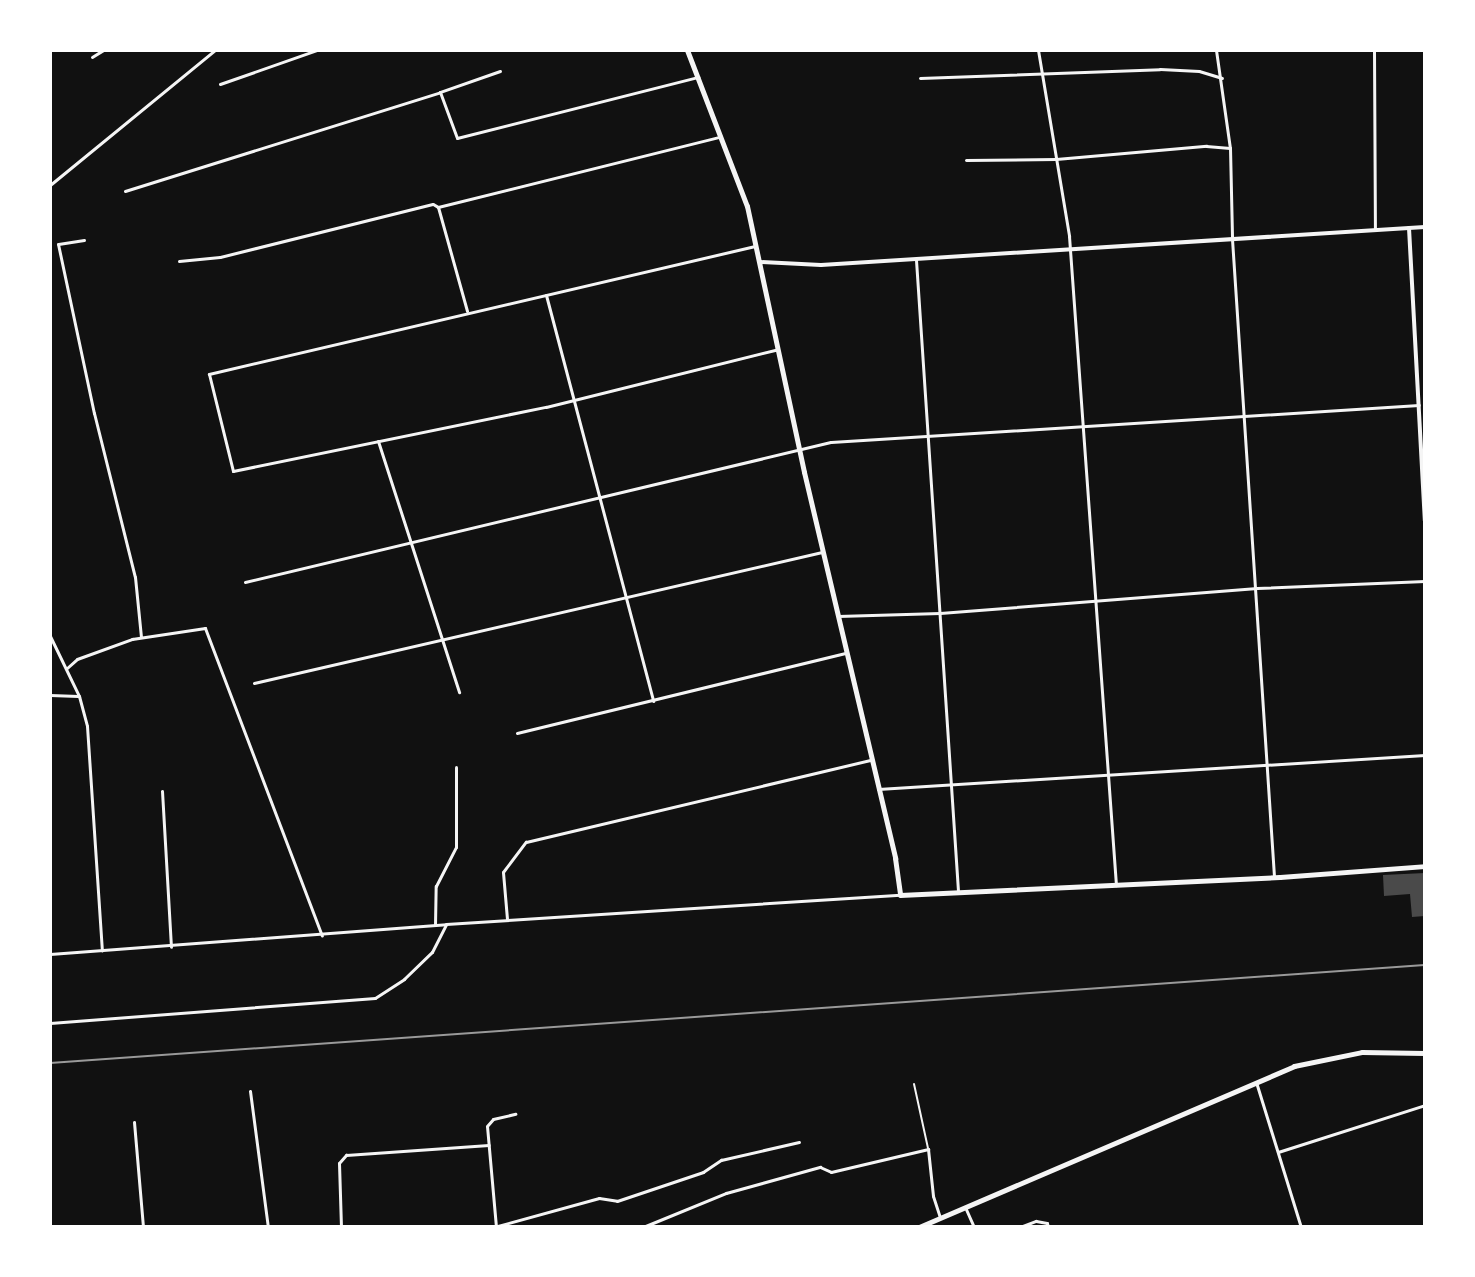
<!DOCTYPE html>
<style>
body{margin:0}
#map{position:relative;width:1475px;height:1277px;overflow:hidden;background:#111;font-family:"Alegreya Sans",sans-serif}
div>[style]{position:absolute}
.building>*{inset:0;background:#4a4a4a}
.service>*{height:2px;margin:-1px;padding:0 1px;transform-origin:1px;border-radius:1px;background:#f5f5f5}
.minor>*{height:3px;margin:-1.5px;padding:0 1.5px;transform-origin:1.5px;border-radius:1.5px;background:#f5f5f5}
.tertiary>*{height:4px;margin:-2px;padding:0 2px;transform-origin:2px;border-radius:2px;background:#f5f5f5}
.secondary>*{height:5px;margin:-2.5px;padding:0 2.5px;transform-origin:2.5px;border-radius:2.5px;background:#f5f5f5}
.primary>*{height:5px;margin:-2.5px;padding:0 2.5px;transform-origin:2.5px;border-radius:2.5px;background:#f5f5f5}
.rail>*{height:2px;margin:-1px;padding:0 1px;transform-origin:1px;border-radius:1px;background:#9a9a9a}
span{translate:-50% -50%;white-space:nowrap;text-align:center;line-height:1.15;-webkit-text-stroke:8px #fff;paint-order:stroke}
.frame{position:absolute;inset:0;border:52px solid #fff;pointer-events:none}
</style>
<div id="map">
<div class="building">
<div style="clip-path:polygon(1425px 873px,1425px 916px,1412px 917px,1410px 894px,1384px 896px,1383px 875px)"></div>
</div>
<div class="service">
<div style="left:914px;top:1084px;width:66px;rotate:77.7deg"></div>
</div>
<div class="minor">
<div style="left:1038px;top:50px;width:189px;rotate:80.5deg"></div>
<div style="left:1069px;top:236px;width:651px;rotate:85.86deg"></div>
<div style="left:1216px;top:50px;width:99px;rotate:81.9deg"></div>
<div style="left:1230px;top:148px;width:91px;rotate:88.7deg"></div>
<div style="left:1232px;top:239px;width:639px;rotate:86.23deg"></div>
<div style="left:1374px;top:50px;width:180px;rotate:89.7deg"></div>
<div style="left:92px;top:57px;width:13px;rotate:-32deg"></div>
<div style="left:500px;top:71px;width:64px;rotate:160.7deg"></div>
<div style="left:440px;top:92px;width:49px;rotate:69.7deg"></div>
<div style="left:457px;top:138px;width:249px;rotate:-14.2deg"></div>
<div style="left:920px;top:78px;width:240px;rotate:-2.1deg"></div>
<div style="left:1160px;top:69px;width:39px;rotate:3deg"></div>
<div style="left:1199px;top:71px;width:24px;rotate:17deg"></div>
<div style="left:220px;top:84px;width:103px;rotate:-19.3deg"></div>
<div style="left:966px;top:160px;width:90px;rotate:-0.6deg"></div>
<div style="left:1056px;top:159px;width:151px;rotate:-5deg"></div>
<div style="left:1206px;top:146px;width:24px;rotate:5deg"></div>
<div style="left:50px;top:185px;width:213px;rotate:-39.3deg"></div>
<div style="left:125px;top:191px;width:330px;rotate:-17.4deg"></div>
<div style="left:438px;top:207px;width:108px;rotate:74.4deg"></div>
<div style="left:84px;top:240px;width:26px;rotate:171deg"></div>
<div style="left:58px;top:244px;width:173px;rotate:78deg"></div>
<div style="left:94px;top:413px;width:169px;rotate:76deg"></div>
<div style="left:135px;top:577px;width:60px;rotate:84.3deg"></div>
<div style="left:755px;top:246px;width:561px;rotate:166.81deg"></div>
<div style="left:209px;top:374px;width:100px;rotate:76.1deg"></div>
<div style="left:233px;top:471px;width:319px;rotate:-11.6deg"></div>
<div style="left:546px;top:407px;width:239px;rotate:-14deg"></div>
<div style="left:916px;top:260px;width:632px;rotate:86.19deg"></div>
<div style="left:179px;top:261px;width:41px;rotate:-5.6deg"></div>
<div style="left:220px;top:257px;width:219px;rotate:-14deg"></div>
<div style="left:433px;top:204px;width:6px;rotate:31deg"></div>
<div style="left:438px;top:207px;width:289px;rotate:-14deg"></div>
<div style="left:546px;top:295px;width:420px;rotate:75.2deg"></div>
<div style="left:378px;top:441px;width:264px;rotate:72.1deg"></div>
<div style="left:245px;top:582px;width:602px;rotate:-13.44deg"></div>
<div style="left:831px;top:442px;width:589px;rotate:-3.6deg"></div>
<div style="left:838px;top:616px;width:102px;rotate:-1.7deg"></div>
<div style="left:940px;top:613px;width:318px;rotate:-4.5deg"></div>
<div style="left:1257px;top:588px;width:168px;rotate:-2.4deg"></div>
<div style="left:50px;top:636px;width:67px;rotate:64.2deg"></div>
<div style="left:79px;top:696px;width:31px;rotate:75deg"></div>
<div style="left:87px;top:726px;width:225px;rotate:86.2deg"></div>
<div style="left:67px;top:668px;width:13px;rotate:-42deg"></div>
<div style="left:77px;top:659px;width:59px;rotate:-20deg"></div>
<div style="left:132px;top:639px;width:74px;rotate:-8.6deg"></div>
<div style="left:205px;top:628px;width:329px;rotate:69.2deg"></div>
<div style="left:254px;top:683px;width:583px;rotate:-12.99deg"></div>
<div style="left:50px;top:695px;width:28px;rotate:2deg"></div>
<div style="left:517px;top:733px;width:339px;rotate:-13.7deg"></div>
<div style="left:878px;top:789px;width:548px;rotate:-3.56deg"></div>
<div style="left:162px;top:791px;width:156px;rotate:86.7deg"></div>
<div style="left:507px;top:919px;width:47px;rotate:-94.9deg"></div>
<div style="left:503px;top:872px;width:38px;rotate:-53deg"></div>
<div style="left:526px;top:842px;width:355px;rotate:-13.4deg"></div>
<div style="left:435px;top:925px;width:39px;rotate:-89deg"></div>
<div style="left:436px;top:886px;width:44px;rotate:-62.9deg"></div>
<div style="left:456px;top:847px;width:80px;rotate:-90deg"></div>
<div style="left:50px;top:954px;width:397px;rotate:-4.3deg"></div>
<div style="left:50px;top:1023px;width:326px;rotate:-4.4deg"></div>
<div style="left:375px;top:998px;width:35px;rotate:-33deg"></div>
<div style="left:404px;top:979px;width:39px;rotate:-44deg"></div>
<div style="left:432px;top:952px;width:31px;rotate:-63deg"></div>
<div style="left:446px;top:924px;width:455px;rotate:-3.7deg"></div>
<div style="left:1256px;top:1082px;width:152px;rotate:72.8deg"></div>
<div style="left:250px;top:1091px;width:137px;rotate:82.5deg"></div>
<div style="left:134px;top:1122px;width:105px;rotate:85.1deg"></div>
<div style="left:1278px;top:1152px;width:154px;rotate:-17.7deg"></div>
<div style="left:965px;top:1207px;width:22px;rotate:66deg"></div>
<div style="left:341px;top:1227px;width:64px;rotate:-91.8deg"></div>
<div style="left:339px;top:1163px;width:11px;rotate:-49deg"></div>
<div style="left:346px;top:1155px;width:143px;rotate:-4deg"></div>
<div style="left:494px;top:1227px;width:109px;rotate:-15.4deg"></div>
<div style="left:599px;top:1198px;width:18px;rotate:9deg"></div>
<div style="left:617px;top:1201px;width:91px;rotate:-18.6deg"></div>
<div style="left:703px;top:1172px;width:22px;rotate:-34deg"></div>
<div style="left:721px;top:1160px;width:80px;rotate:-13deg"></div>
<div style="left:496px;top:1227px;width:101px;rotate:-95.1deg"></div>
<div style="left:487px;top:1126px;width:9px;rotate:-49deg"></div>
<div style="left:493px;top:1119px;width:23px;rotate:-13deg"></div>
<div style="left:643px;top:1227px;width:90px;rotate:-22.3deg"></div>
<div style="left:726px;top:1193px;width:98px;rotate:-15.5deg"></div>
<div style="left:820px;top:1167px;width:12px;rotate:24deg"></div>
<div style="left:831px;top:1172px;width:100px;rotate:-13.3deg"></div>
<div style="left:928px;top:1149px;width:47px;rotate:83.9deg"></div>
<div style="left:933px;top:1196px;width:23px;rotate:72deg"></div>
<div style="left:1020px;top:1227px;width:17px;rotate:-21deg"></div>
<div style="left:1036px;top:1221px;width:11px;rotate:10deg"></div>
<div style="left:1047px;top:1223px;width:4px;rotate:76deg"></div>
</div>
<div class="tertiary">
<div style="left:1409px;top:228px;width:293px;rotate:86.9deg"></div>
<div style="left:760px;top:262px;width:61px;rotate:2.8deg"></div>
<div style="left:821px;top:265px;width:605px;rotate:-3.6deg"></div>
</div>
<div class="secondary">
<div style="left:687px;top:50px;width:167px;rotate:69deg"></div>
<div style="left:747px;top:206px;width:272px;rotate:77.9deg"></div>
<div style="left:804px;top:472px;width:397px;rotate:76.7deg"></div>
<div style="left:895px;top:858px;width:37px;rotate:82deg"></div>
<div style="left:900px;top:895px;width:380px;rotate:-2.7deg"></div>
<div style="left:1280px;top:877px;width:145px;rotate:-4.3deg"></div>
</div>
<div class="primary">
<div style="left:919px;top:1227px;width:408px;rotate:-23.2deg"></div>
<div style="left:1294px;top:1066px;width:69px;rotate:-11.6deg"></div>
<div style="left:1362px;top:1052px;width:63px;rotate:0.9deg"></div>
</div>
<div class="rail">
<div style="left:50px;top:1063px;width:1378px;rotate:-4.08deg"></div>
</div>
<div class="frame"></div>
</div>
